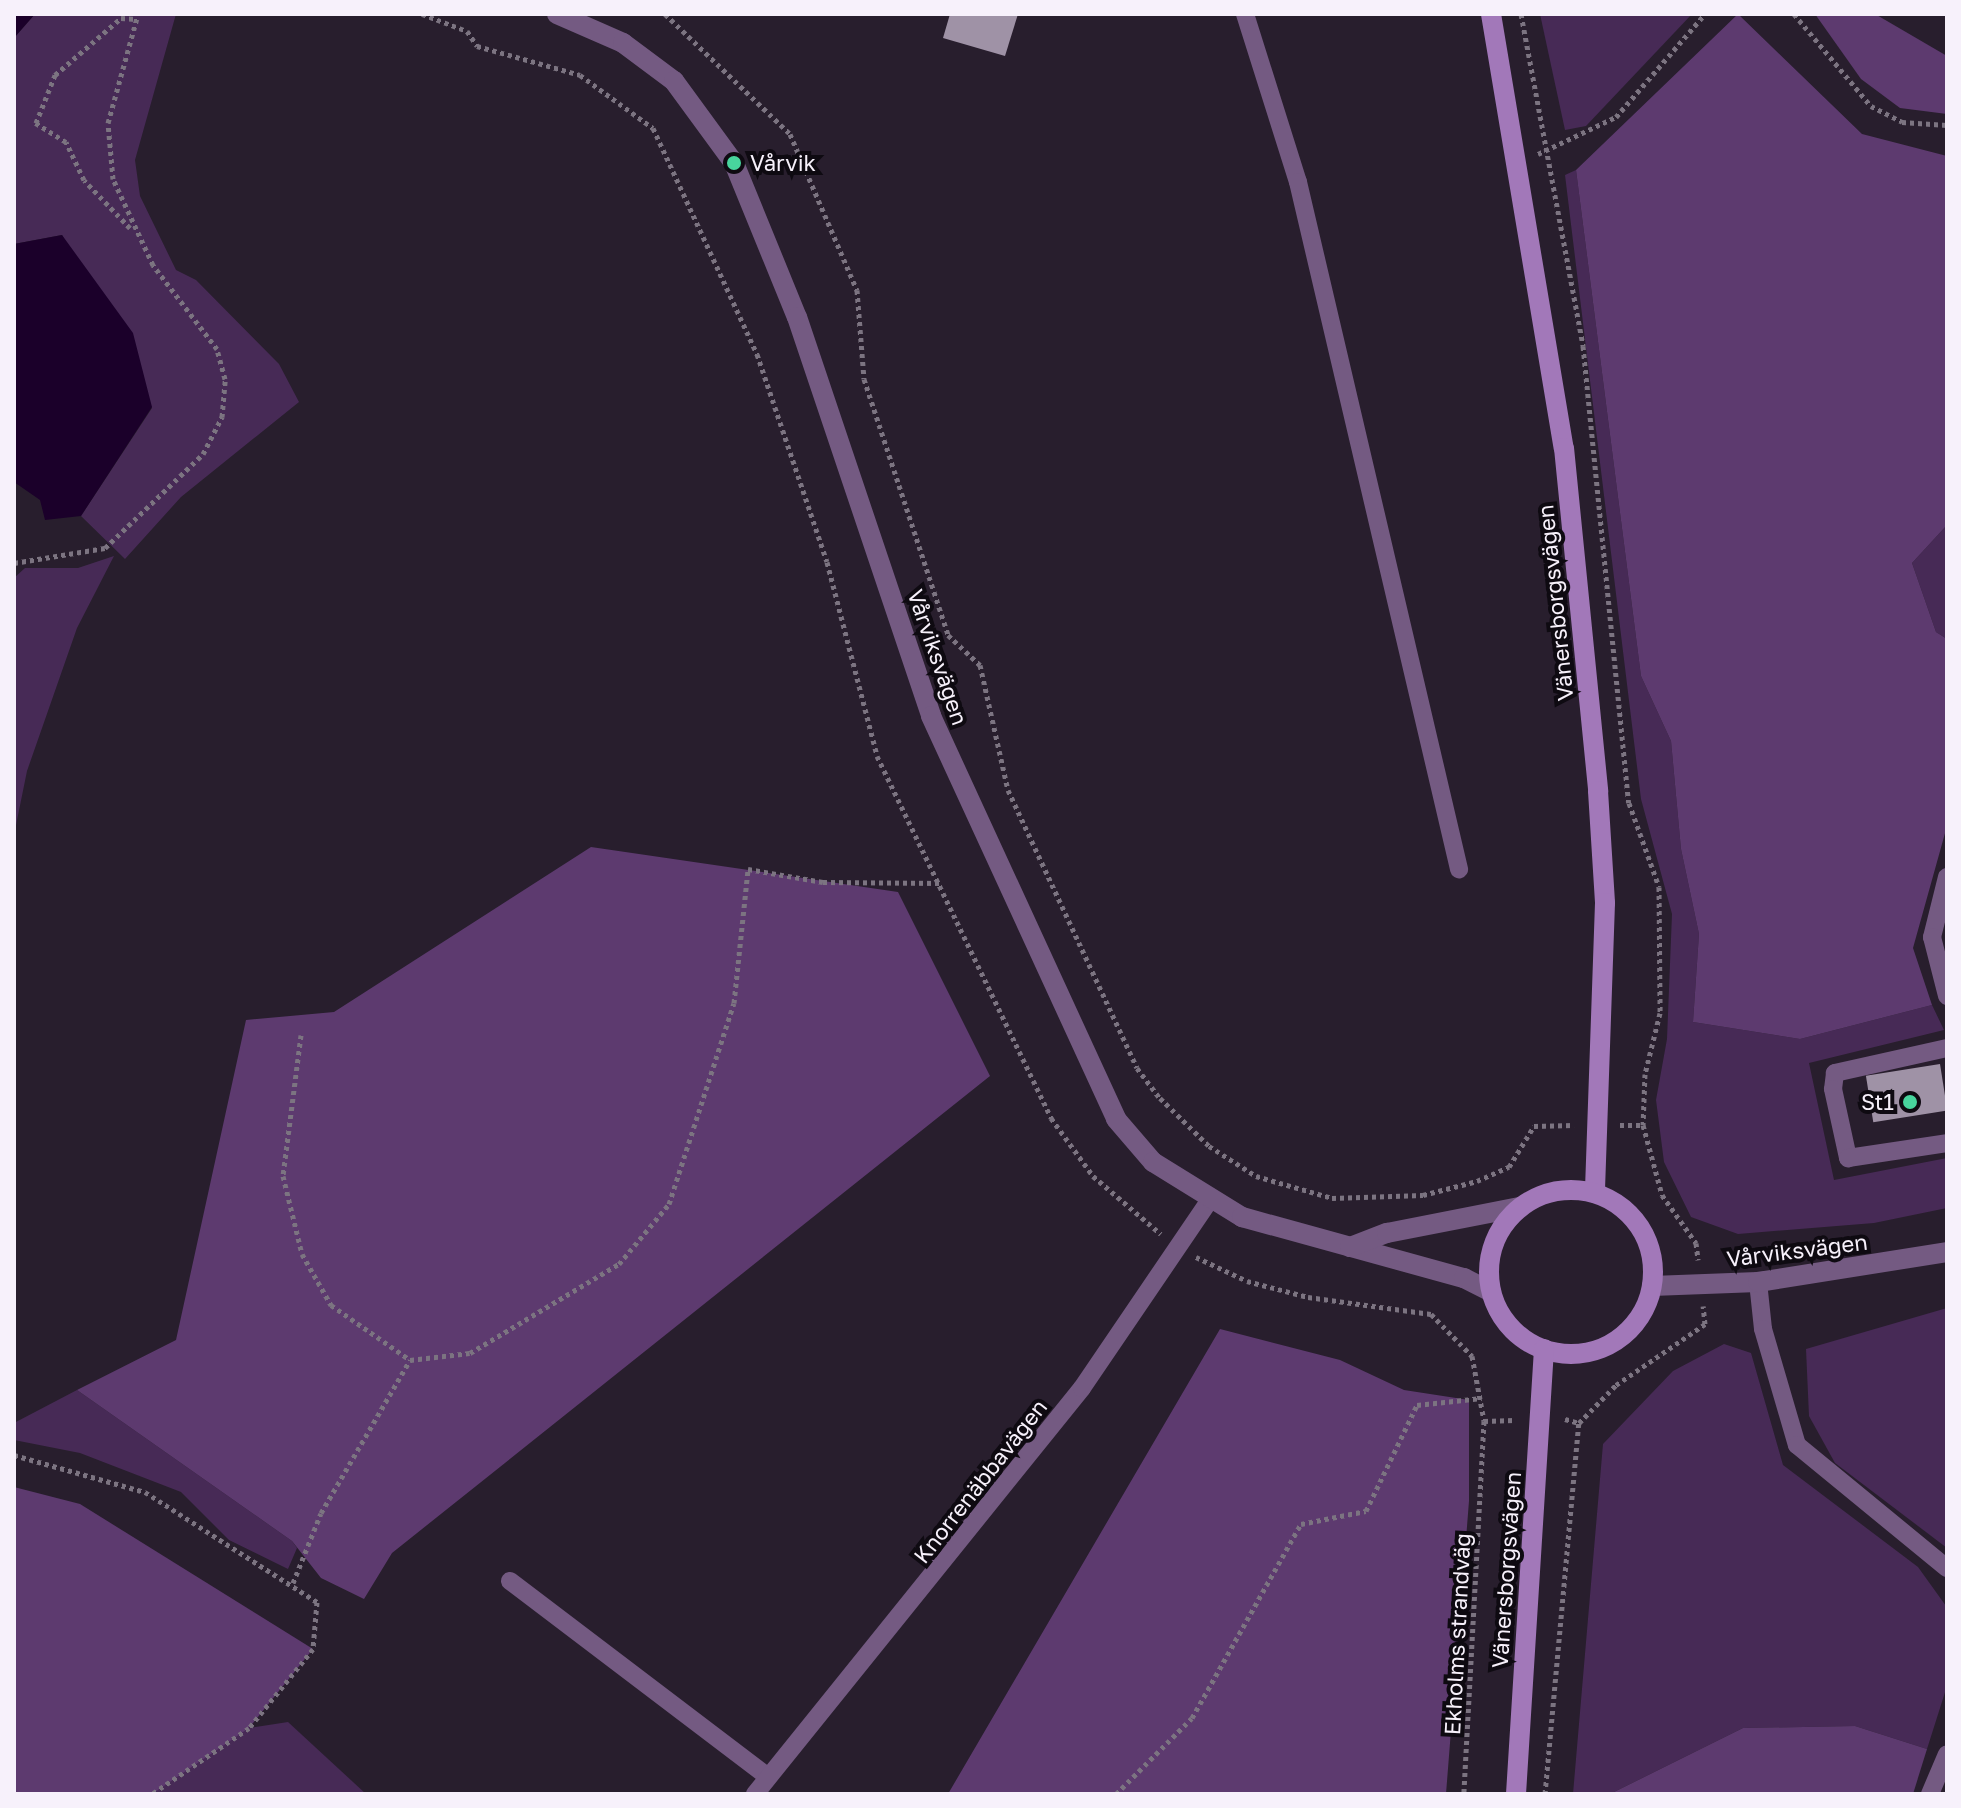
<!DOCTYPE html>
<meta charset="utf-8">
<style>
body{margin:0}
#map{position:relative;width:1961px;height:1808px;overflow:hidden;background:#281e2d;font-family:"Golos Text",sans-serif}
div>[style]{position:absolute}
.green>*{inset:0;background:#472a56}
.forest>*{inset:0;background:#5d3a6f}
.water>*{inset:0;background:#1b002a}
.building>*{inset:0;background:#9f92a6;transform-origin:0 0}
.path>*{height:5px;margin-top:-2.5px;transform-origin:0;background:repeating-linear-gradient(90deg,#7c7481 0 4px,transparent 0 8px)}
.service>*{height:18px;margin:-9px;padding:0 9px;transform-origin:9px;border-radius:9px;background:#745a82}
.tertiary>*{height:20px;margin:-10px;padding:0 10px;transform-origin:10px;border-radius:10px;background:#745a82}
.secondary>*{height:20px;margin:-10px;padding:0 10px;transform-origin:10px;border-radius:10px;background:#a278b9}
.secondary>.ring{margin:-10px;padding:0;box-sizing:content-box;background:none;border:20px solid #a278b9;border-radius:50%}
.dots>*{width:22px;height:22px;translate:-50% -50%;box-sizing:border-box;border:4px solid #0e0a11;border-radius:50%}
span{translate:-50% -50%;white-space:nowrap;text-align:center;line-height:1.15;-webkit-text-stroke:8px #0e0a11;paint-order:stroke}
.poi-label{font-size:22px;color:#f7f1fb}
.left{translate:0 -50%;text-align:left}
.right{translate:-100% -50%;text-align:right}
.street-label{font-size:22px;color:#f7f1fb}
.frame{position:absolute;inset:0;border:16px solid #f7f1fb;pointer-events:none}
</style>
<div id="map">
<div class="green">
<div style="clip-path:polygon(35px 14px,176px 14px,135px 160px,140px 196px,176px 270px,196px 280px,279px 364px,299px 402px,181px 497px,125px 559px,81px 516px,152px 408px,62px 235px,14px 244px,14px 38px)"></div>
<div style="clip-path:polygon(1540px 14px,1692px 14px,1586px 126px,1565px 130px)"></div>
<div style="clip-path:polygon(1576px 170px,1641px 676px,1671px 741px,1681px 849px,1699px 934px,1693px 1022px,1800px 1039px,1932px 1005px,1944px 1030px,1809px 1063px,1834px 1180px,1947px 1158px,1947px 1208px,1874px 1223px,1738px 1234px,1691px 1217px,1664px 1162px,1656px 1100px,1667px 1039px,1672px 914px,1641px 799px,1565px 175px)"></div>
<div style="clip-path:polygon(1947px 525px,1947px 639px,1936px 632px,1912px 563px)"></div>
<div style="clip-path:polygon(114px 556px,77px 628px,27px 771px,14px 835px,14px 578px,25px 568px,78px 568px)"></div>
<div style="clip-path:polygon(1947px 1308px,1947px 1548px,1835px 1463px,1809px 1416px,1806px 1349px)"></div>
<div style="clip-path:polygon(1724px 1344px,1751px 1353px,1783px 1465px,1918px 1567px,1946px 1606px,1947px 1686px,1927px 1749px,1855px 1726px,1743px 1728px,1610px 1794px,1573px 1794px,1603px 1444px,1673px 1371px)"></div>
<div style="clip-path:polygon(77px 1390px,292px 1541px,297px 1548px,288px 1569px,229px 1540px,181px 1492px,80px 1453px,14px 1440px,14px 1423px)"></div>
<div style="clip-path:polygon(288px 1722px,366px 1794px,140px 1794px,249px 1728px)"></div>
</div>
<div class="forest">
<div style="clip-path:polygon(1738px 14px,1862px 134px,1947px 156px,1947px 525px,1912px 563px,1936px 632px,1947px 639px,1947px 826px,1913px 948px,1932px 1005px,1800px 1039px,1693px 1022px,1699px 934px,1681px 849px,1671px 741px,1641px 676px,1576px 170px)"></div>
<div style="clip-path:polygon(1815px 14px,1875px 14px,1947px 56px,1947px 114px,1900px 108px,1861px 79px)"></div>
<div style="clip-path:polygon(591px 847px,898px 892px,990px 1076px,392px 1553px,364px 1599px,321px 1578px,292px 1541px,77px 1390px,176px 1340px,246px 1020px,334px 1012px)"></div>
<div style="clip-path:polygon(1220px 1329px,1340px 1360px,1404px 1390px,1469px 1400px,1469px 1501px,1446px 1794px,948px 1794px)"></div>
<div style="clip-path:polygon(14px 1487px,80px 1504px,313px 1649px,249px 1728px,152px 1794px,14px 1794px)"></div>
<div style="clip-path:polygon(1855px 1726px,1927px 1749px,1913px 1794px,1610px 1794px,1743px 1728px)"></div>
</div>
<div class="water">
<div style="clip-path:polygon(14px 14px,35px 14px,14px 38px)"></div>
<div style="clip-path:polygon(62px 235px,133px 333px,152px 407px,81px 516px,45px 520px,40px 500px,14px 482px,14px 244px)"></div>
</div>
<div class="building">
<div style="clip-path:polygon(950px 14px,1018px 14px,1005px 56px,943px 38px)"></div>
<div style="left:1940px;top:1064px;width:47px;height:75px;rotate:81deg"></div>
</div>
<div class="path">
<div style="left:422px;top:14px;width:48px;rotate:20.7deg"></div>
<div style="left:467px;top:31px;width:18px;rotate:56deg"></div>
<div style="left:477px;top:46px;width:107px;rotate:15.7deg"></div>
<div style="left:580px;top:75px;width:90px;rotate:36deg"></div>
<div style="left:653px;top:128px;width:249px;rotate:65.3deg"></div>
<div style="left:757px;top:354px;width:219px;rotate:71.4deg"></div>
<div style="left:827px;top:562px;width:200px;rotate:75.5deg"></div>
<div style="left:877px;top:756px;width:402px;rotate:64.3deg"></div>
<div style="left:1051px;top:1118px;width:72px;rotate:54.1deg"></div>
<div style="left:1093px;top:1176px;width:89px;rotate:40.5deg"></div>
<div style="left:665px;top:14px;width:173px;rotate:43.8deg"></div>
<div style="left:790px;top:134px;width:170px;rotate:66.8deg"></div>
<div style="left:857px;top:290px;width:89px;rotate:85.5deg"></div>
<div style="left:864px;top:379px;width:269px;rotate:71.8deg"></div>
<div style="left:948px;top:635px;width:44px;rotate:43.2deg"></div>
<div style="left:980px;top:665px;width:128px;rotate:77.4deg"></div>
<div style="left:1008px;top:790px;width:306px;rotate:65.1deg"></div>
<div style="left:1137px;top:1068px;width:38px;rotate:53deg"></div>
<div style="left:1160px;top:1098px;width:69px;rotate:44.4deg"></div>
<div style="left:1209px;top:1146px;width:56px;rotate:32.6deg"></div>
<div style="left:1256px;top:1176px;width:79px;rotate:16.1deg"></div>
<div style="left:1332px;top:1198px;width:91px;rotate:-1.9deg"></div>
<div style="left:1423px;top:1195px;width:56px;rotate:-14.5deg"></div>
<div style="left:1477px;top:1181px;width:35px;rotate:-24deg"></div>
<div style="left:1509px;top:1167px;width:48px;rotate:-58.6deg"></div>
<div style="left:1534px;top:1126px;width:40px;rotate:-1.4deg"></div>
<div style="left:1521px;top:14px;width:338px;rotate:79.4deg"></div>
<div style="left:1583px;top:346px;width:459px;rotate:84.3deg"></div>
<div style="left:1629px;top:803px;width:89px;rotate:70.3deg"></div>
<div style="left:1659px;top:887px;width:126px;rotate:89.5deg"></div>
<div style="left:1660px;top:1013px;width:63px;rotate:103.8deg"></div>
<div style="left:1645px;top:1074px;width:51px;rotate:92.2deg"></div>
<div style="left:1643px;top:1125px;width:73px;rotate:74.8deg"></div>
<div style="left:1662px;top:1195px;width:59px;rotate:54.7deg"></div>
<div style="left:1696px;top:1243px;width:17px;rotate:83deg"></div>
<div style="left:1794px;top:14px;width:120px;rotate:50.1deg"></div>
<div style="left:1871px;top:106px;width:35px;rotate:27deg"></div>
<div style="left:1902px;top:122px;width:45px;rotate:3.8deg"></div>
<div style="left:1538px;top:154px;width:86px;rotate:-25.4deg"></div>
<div style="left:1616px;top:117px;width:136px;rotate:-49.2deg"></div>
<div style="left:130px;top:228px;width:66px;rotate:-133.8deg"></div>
<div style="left:84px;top:180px;width:42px;rotate:-115.3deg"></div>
<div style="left:66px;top:142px;width:36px;rotate:-148deg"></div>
<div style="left:36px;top:123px;width:52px;rotate:-68.4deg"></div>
<div style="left:55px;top:75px;width:87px;rotate:-40.8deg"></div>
<div style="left:121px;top:18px;width:15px;rotate:4deg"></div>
<div style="left:14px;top:563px;width:92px;rotate:-9.4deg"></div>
<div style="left:105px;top:548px;width:136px;rotate:-43.8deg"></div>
<div style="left:203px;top:454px;width:42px;rotate:-62.8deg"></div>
<div style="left:222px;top:417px;width:38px;rotate:-85deg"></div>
<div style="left:225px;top:379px;width:31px;rotate:-105deg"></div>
<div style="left:217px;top:349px;width:106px;rotate:-127.3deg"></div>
<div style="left:153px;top:265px;width:95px;rotate:-114.9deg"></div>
<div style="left:113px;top:179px;width:56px;rotate:-95.1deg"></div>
<div style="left:108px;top:123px;width:113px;rotate:-74.6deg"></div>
<div style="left:301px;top:1035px;width:142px;rotate:97.3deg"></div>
<div style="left:283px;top:1176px;width:80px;rotate:76.3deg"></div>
<div style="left:302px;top:1254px;width:59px;rotate:60.4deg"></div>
<div style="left:331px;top:1305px;width:96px;rotate:34.8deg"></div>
<div style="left:410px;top:1360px;width:60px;rotate:-6.7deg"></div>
<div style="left:470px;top:1353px;width:174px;rotate:-30.9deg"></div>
<div style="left:619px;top:1264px;width:78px;rotate:-50.2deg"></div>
<div style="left:669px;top:1204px;width:211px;rotate:-72.1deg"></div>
<div style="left:734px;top:1003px;width:135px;rotate:-84deg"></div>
<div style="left:748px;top:869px;width:76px;rotate:9.8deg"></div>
<div style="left:823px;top:882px;width:119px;rotate:0.5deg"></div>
<div style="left:1620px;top:1125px;width:23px"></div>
<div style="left:1196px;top:1257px;width:56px;rotate:25.2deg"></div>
<div style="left:1247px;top:1281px;width:63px;rotate:14.7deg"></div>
<div style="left:1308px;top:1297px;width:124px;rotate:7.9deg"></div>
<div style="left:1431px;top:1314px;width:59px;rotate:45.7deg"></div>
<div style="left:1472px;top:1356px;width:66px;rotate:79.5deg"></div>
<div style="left:1484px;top:1421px;width:374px;rotate:93.1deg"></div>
<div style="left:1565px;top:1419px;width:15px;rotate:16deg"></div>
<div style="left:1579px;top:1423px;width:53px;rotate:-45.8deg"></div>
<div style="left:1616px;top:1385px;width:108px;rotate:-34.4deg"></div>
<div style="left:1705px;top:1324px;width:18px;rotate:-96deg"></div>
<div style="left:1484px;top:1421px;width:31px;rotate:-2deg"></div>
<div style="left:14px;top:1455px;width:136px;rotate:15.8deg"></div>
<div style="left:145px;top:1492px;width:204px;rotate:32.6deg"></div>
<div style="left:317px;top:1602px;width:47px;rotate:94.9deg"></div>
<div style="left:313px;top:1649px;width:102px;rotate:129deg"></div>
<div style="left:249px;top:1728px;width:117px;rotate:145.8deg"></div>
<div style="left:293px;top:1583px;width:75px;rotate:-68.2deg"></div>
<div style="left:321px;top:1513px;width:177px;rotate:-59.8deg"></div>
<div style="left:1116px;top:1794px;width:107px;rotate:-45deg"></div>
<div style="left:1192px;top:1718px;width:223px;rotate:-60.7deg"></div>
<div style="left:1301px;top:1524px;width:66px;rotate:-11.3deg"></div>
<div style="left:1366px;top:1511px;width:118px;rotate:-64.3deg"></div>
<div style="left:1417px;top:1405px;width:65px;rotate:-6.1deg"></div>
<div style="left:1545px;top:1794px;width:373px;rotate:-84.8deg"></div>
</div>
<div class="service">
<div style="left:1245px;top:14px;width:176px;rotate:72.5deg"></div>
<div style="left:1298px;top:182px;width:706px;rotate:76.81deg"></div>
<div style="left:1947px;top:877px;width:62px;rotate:104deg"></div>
<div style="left:1932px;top:937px;width:61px;rotate:75.7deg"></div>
<div style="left:1947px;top:1048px;width:115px;rotate:167.4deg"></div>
<div style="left:1835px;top:1073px;width:16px;rotate:97deg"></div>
<div style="left:1833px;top:1089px;width:71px;rotate:77.7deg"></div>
<div style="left:1848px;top:1158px;width:100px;rotate:-8.6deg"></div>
<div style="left:1758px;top:1282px;width:47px;rotate:83.9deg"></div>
<div style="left:1763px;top:1329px;width:121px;rotate:73.7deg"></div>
<div style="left:1797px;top:1445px;width:194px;rotate:39.4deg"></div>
<div style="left:510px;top:1581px;width:324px;rotate:37.2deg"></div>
<div style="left:755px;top:1794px;width:521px;rotate:-51.15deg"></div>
<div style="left:1082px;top:1388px;width:227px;rotate:-55.8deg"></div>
<div style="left:1930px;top:1794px;width:43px;rotate:-67deg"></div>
</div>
<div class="tertiary">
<div style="left:557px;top:14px;width:72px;rotate:23.7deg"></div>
<div style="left:623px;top:43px;width:64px;rotate:36.7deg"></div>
<div style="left:674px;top:81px;width:102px;rotate:53.8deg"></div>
<div style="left:734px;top:163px;width:166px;rotate:67.8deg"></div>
<div style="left:797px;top:317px;width:421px;rotate:71.4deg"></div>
<div style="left:931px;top:716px;width:443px;rotate:65.3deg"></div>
<div style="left:1116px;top:1119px;width:57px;rotate:49.3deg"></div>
<div style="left:1153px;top:1162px;width:105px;rotate:31.7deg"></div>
<div style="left:1242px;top:1217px;width:230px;rotate:15.4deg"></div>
<div style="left:1464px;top:1278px;width:30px;rotate:27deg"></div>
<div style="left:1350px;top:1247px;width:40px;rotate:-21deg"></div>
<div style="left:1387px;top:1233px;width:136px;rotate:-11.1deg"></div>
<div style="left:1652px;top:1286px;width:106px;rotate:-2.2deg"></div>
<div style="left:1758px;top:1282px;width:191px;rotate:-9deg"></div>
</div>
<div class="secondary">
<div style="left:1491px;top:14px;width:440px;rotate:80.5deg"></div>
<div style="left:1564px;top:448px;width:345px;rotate:84.3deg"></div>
<div style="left:1598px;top:791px;width:112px;rotate:86.4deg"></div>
<div style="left:1605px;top:903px;width:290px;rotate:92deg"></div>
<div class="ring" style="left:1489px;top:1190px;width:144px;height:144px"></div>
<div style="left:1516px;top:1794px;width:446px;rotate:-86.4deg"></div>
</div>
<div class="dots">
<div style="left:734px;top:163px;background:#48d49d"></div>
<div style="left:1910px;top:1102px;background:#48d49d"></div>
</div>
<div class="poi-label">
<span class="left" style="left:750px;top:163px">Vårvik</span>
<span class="right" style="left:1894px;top:1102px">St1</span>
</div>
<div class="street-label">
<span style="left:1555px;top:603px;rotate:-96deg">Vänersborgsvägen</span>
<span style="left:938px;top:657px;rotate:71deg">Vårviksvägen</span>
<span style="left:1797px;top:1250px;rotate:-7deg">Vårviksvägen</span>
<span style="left:980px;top:1481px;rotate:-52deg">Knorrenäbbavägen</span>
<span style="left:1506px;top:1570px;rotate:-86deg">Vänersborgsvägen</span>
<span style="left:1457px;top:1634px;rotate:-87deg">Ekholms strandväg</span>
</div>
<div class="frame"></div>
</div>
